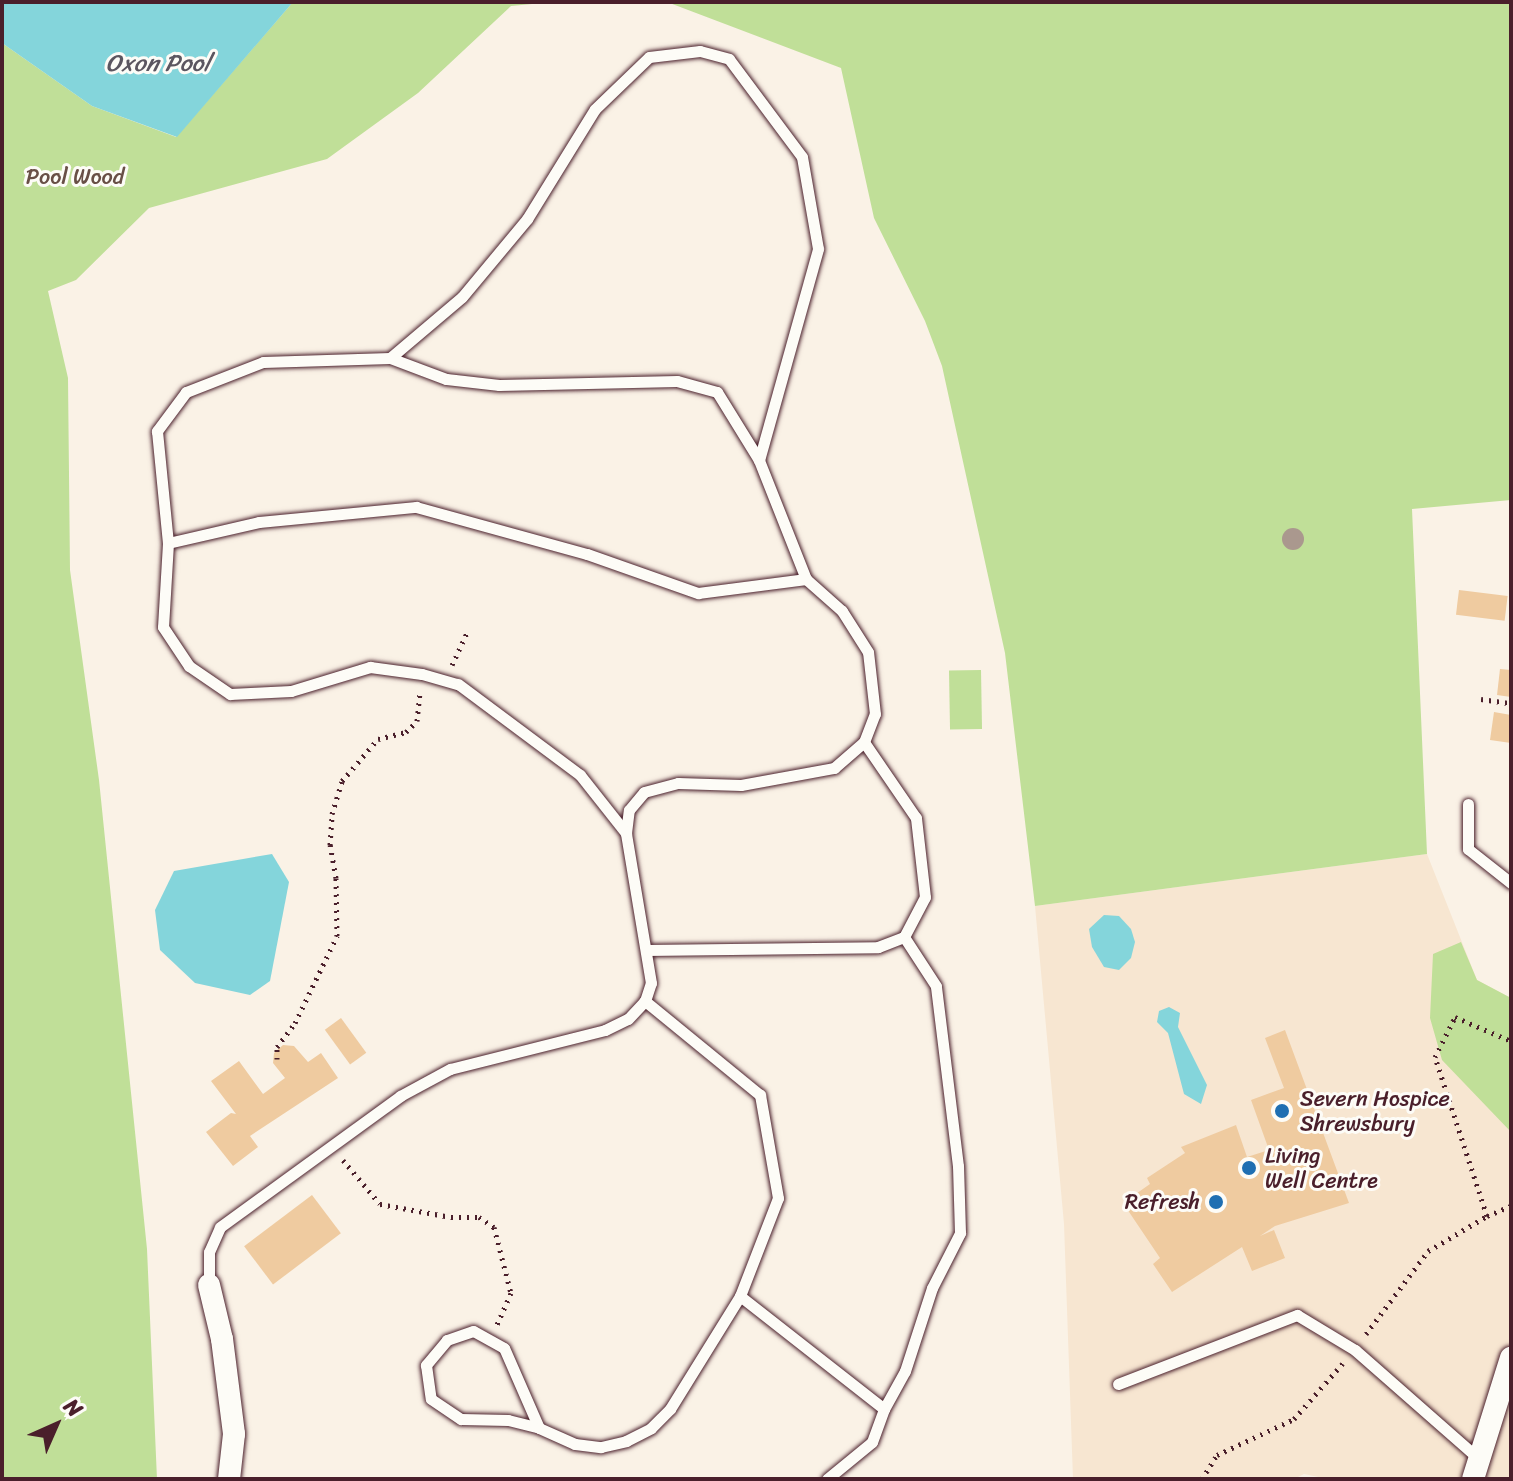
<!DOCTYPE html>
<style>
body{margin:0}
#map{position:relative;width:1513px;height:1481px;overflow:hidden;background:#faf2e6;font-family:Sriracha,sans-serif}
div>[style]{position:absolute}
.built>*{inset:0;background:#f7e6d1}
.green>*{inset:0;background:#c0df98;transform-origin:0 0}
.water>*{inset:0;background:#84d5db}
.building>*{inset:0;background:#efcba0;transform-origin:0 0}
.path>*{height:5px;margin-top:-2.5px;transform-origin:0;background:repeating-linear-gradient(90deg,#4a1f2b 0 2px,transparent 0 8px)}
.roads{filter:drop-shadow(0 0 2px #4a1f2b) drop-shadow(0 0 2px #4a1f2b)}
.lane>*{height:11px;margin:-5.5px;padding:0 5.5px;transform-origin:5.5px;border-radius:5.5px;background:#fdfcf7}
.street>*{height:22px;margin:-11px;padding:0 11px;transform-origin:11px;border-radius:11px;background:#fdfcf7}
.trees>*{width:22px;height:22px;margin:-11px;border-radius:50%;background:#aa988e}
.dots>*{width:22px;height:22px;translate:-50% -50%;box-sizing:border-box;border:4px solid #fdfcf7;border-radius:50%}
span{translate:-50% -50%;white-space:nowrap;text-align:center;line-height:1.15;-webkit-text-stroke:6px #fdfcf7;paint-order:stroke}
.park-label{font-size:22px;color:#684f46}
.poi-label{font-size:22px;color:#4a1f2b}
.left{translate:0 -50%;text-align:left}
.right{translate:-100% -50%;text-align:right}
.water-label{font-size:24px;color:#5b5660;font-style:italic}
.frame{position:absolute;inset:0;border:4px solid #4a1f2b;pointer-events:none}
.north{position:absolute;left:16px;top:1385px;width:80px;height:80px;-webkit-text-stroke:6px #fdfcf7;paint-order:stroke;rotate:45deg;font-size:22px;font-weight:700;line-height:32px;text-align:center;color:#4a1f2b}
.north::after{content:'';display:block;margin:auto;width:28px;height:36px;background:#4a1f2b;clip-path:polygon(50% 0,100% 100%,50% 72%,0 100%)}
</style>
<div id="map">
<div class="built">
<div style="clip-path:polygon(1427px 854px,1477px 980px,1511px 998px,1511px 1479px,1328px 1479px,1304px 1474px,1294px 1479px,1073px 1479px,1064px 1224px,1035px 906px)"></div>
</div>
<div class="green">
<div style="clip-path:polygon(293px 2px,553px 2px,511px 6px,418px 93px,327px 159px,149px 208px,76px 280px,48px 291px,68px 378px,70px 570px,99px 780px,147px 1249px,157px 1479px,2px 1479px,2px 43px,92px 106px,176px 137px)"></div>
<div style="clip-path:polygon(667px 2px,1511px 2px,1511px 500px,1412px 509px,1427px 854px,1035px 906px,1005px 653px,942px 366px,925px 321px,874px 218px,841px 68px)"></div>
<div style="left:981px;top:670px;width:59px;height:32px;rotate:89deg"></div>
<div style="clip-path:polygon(1461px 942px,1477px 980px,1511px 998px,1511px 1132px,1442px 1060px,1430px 1018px,1433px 954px)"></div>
</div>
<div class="water">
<div style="clip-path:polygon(2px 2px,293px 2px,177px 137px,92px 106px,2px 43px)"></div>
<div style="clip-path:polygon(272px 854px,289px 882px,270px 981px,250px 995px,195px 983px,160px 950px,155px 910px,174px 871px)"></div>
<div style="clip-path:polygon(1104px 915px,1119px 916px,1131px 929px,1135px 942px,1131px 958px,1119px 970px,1104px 967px,1092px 947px,1089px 929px)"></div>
<div style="clip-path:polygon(1169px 1007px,1180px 1013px,1178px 1027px,1207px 1085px,1201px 1104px,1184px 1094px,1168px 1033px,1157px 1022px,1159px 1011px)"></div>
</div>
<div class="building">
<div style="left:1459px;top:590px;width:49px;height:25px;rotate:7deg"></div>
<div style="clip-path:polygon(1500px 669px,1511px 670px,1511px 697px,1497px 695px)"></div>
<div style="clip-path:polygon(1494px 712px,1511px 715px,1511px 743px,1490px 740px)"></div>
<div style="left:341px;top:1018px;width:43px;height:20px;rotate:54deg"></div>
<div style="clip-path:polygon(1285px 1030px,1349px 1203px,1275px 1226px,1260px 1236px,1274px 1230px,1285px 1258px,1252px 1271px,1242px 1247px,1172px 1292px,1153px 1264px,1160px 1258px,1123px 1203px,1150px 1184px,1147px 1178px,1185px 1153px,1181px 1147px,1236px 1125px,1247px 1157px,1269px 1150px,1251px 1100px,1284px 1088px,1265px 1038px)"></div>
<div style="clip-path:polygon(283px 1045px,294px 1046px,308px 1062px,321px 1053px,338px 1078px,250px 1136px,258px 1147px,233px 1166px,206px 1132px,231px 1113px,236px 1114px,211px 1081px,239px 1061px,263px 1094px,285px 1078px,273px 1063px,274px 1053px)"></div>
<div style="left:312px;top:1195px;width:48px;height:85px;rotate:53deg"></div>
</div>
<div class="path">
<div style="left:452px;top:665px;width:38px;rotate:-65deg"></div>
<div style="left:1481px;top:699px;width:30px;rotate:8deg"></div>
<div style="left:277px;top:1059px;width:12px;rotate:-90deg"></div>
<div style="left:277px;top:1047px;width:30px;rotate:-53deg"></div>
<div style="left:295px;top:1023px;width:97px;rotate:-64.2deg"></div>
<div style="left:337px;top:936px;width:58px;rotate:-91deg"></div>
<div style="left:336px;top:878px;width:34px;rotate:-100deg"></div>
<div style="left:330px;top:845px;width:31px;rotate:-86deg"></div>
<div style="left:332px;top:814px;width:34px;rotate:-73deg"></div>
<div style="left:342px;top:781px;width:55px;rotate:-49.4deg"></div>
<div style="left:378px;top:739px;width:29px;rotate:-14deg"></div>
<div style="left:406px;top:732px;width:16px;rotate:-45deg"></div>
<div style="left:417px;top:721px;width:31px;rotate:-84deg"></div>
<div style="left:343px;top:1160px;width:57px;rotate:49.9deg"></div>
<div style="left:380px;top:1204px;width:72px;rotate:10.4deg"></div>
<div style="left:451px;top:1217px;width:28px"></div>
<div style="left:479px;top:1217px;width:18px;rotate:34deg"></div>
<div style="left:494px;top:1227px;width:68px;rotate:75.6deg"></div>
<div style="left:511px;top:1293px;width:35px;rotate:114deg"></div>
<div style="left:1487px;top:1216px;width:26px;rotate:-23deg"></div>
<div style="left:1366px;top:1334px;width:104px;rotate:-53.2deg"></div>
<div style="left:1428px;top:1251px;width:69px;rotate:-30.7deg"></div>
<div style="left:1487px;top:1216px;width:167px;rotate:-108.1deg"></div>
<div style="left:1435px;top:1057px;width:45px;rotate:-63.4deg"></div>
<div style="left:1455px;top:1017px;width:61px;rotate:23.2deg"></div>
<div style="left:1202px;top:1479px;width:28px;rotate:-58deg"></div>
<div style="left:1217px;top:1455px;width:85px;rotate:-25.1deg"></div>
<div style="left:1294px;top:1419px;width:74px;rotate:-48.8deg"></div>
</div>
<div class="roads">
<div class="lane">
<div style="left:390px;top:358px;width:94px;rotate:-40.3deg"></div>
<div style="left:462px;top:297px;width:102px;rotate:-50.2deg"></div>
<div style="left:527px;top:219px;width:129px;rotate:-58.3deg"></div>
<div style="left:595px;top:109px;width:75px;rotate:-43.9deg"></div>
<div style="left:649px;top:57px;width:51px;rotate:-6.7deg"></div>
<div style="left:700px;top:51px;width:30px;rotate:15deg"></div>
<div style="left:729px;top:59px;width:122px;rotate:53.3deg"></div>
<div style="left:802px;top:157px;width:93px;rotate:80.1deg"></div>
<div style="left:818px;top:249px;width:219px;rotate:105.6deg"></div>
<div style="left:168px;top:543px;width:93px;rotate:-13deg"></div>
<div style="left:259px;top:522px;width:158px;rotate:-5.5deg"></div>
<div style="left:416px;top:507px;width:177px;rotate:15.4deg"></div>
<div style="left:587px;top:554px;width:118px;rotate:19.4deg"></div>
<div style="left:698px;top:593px;width:109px;rotate:-7.4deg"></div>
<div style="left:1468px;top:804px;width:45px;rotate:90deg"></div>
<div style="left:1468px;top:849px;width:55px;rotate:38.3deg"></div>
<div style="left:646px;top:950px;width:232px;rotate:-0.7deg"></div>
<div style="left:878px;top:947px;width:28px;rotate:-21deg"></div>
<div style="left:904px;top:937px;width:45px;rotate:-62.3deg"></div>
<div style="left:925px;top:897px;width:80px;rotate:-96.5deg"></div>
<div style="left:916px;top:818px;width:92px;rotate:-124.4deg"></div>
<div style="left:209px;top:1285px;width:33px;rotate:-90deg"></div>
<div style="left:209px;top:1252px;width:27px;rotate:-66deg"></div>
<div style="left:220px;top:1227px;width:223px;rotate:-36deg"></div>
<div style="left:400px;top:1096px;width:57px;rotate:-28.4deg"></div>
<div style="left:450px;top:1069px;width:160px;rotate:-14.1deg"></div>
<div style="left:605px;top:1030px;width:25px;rotate:-26deg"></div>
<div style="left:628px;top:1019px;width:25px;rotate:-47deg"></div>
<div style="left:645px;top:1001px;width:19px;rotate:-72deg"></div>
<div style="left:651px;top:983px;width:152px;rotate:-99.5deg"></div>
<div style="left:626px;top:833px;width:23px;rotate:-83deg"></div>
<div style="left:629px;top:810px;width:23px;rotate:-50deg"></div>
<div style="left:644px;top:792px;width:35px;rotate:-15deg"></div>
<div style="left:678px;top:783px;width:63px;rotate:1.8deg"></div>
<div style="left:741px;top:785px;width:95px;rotate:-10.4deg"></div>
<div style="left:834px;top:768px;width:40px;rotate:-41deg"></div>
<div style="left:864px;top:742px;width:30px;rotate:-69deg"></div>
<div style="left:875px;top:714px;width:62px;rotate:-96.4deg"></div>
<div style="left:868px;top:652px;width:49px;rotate:-122.4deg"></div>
<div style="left:842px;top:611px;width:48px;rotate:-138.4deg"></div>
<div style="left:806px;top:579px;width:128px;rotate:-111.6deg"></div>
<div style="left:759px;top:460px;width:80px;rotate:-121.7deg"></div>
<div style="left:717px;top:392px;width:41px;rotate:-164.6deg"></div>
<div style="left:677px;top:381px;width:178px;rotate:178.7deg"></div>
<div style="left:499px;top:385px;width:53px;rotate:-173.5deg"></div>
<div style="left:446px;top:379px;width:60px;rotate:-159.4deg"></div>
<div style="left:390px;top:358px;width:127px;rotate:178.2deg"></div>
<div style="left:263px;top:362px;width:83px;rotate:158.7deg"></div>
<div style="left:186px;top:392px;width:49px;rotate:126.6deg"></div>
<div style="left:157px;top:431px;width:113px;rotate:84.4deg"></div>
<div style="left:168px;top:543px;width:84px;rotate:93.4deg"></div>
<div style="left:163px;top:627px;width:47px;rotate:56.3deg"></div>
<div style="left:189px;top:666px;width:50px;rotate:34.3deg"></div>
<div style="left:230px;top:694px;width:61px;rotate:-2.8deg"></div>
<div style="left:291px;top:691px;width:83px;rotate:-16.9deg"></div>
<div style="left:370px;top:667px;width:52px;rotate:7.7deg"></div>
<div style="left:422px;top:674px;width:37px;rotate:16deg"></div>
<div style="left:458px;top:684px;width:152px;rotate:36.7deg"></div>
<div style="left:580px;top:775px;width:74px;rotate:51.6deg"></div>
<div style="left:740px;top:1296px;width:183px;rotate:38.1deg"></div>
<div style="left:1118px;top:1384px;width:192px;rotate:-21.1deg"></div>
<div style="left:1297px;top:1315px;width:68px;rotate:31.1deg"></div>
<div style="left:1355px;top:1350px;width:165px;rotate:41.3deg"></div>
<div style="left:539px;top:1428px;width:87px;rotate:-113.6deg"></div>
<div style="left:504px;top:1348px;width:35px;rotate:-151deg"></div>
<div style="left:473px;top:1331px;width:28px;rotate:161deg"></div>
<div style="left:447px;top:1340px;width:33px;rotate:130deg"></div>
<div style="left:426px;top:1365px;width:34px;rotate:82deg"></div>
<div style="left:431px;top:1399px;width:36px;rotate:34deg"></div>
<div style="left:461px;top:1419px;width:47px;rotate:1.2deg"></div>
<div style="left:508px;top:1420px;width:32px;rotate:14deg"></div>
<div style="left:539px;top:1428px;width:39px;rotate:24deg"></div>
<div style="left:575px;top:1444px;width:26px;rotate:7deg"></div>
<div style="left:601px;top:1447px;width:26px;rotate:-13deg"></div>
<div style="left:626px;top:1441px;width:28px;rotate:-27deg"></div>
<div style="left:651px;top:1428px;width:27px;rotate:-45deg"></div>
<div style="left:670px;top:1409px;width:133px;rotate:-58.2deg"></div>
<div style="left:740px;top:1296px;width:105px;rotate:-68.8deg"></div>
<div style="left:778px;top:1198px;width:105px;rotate:-99.9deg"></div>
<div style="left:760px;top:1095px;width:149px;rotate:-140.7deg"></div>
<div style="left:827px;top:1479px;width:58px;rotate:-39.4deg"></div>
<div style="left:872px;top:1442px;width:35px;rotate:-70deg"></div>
<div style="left:884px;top:1409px;width:43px;rotate:-61.1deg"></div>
<div style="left:905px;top:1371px;width:87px;rotate:-72deg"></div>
<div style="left:932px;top:1288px;width:62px;rotate:-63deg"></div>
<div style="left:960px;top:1233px;width:67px;rotate:-91.7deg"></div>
<div style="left:958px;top:1166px;width:181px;rotate:-97deg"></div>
<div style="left:936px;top:986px;width:59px;rotate:-123.1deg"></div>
</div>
<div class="street">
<div style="left:209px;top:1285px;width:56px;rotate:76.5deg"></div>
<div style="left:222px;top:1339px;width:96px;rotate:82.8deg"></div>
<div style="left:234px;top:1434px;width:45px;rotate:96.3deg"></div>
<div style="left:1473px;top:1479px;width:127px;rotate:-72.6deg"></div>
</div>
</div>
<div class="trees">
<div style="left:1293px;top:539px"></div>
</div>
<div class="dots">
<div style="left:1282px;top:1111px;background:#1f6fb2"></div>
<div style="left:1249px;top:1168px;background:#1f6fb2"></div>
<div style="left:1216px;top:1202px;background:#1f6fb2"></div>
</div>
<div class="park-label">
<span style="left:75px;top:177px">Pool Wood</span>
</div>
<div class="poi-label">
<span class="left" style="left:1300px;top:1111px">Severn Hospice<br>Shrewsbury</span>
<span class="left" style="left:1265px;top:1168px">Living<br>Well Centre</span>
<span class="right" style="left:1200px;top:1202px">Refresh</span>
</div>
<div class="water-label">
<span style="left:158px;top:64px">Oxon Pool</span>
</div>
<div class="frame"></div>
<div class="north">N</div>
</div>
